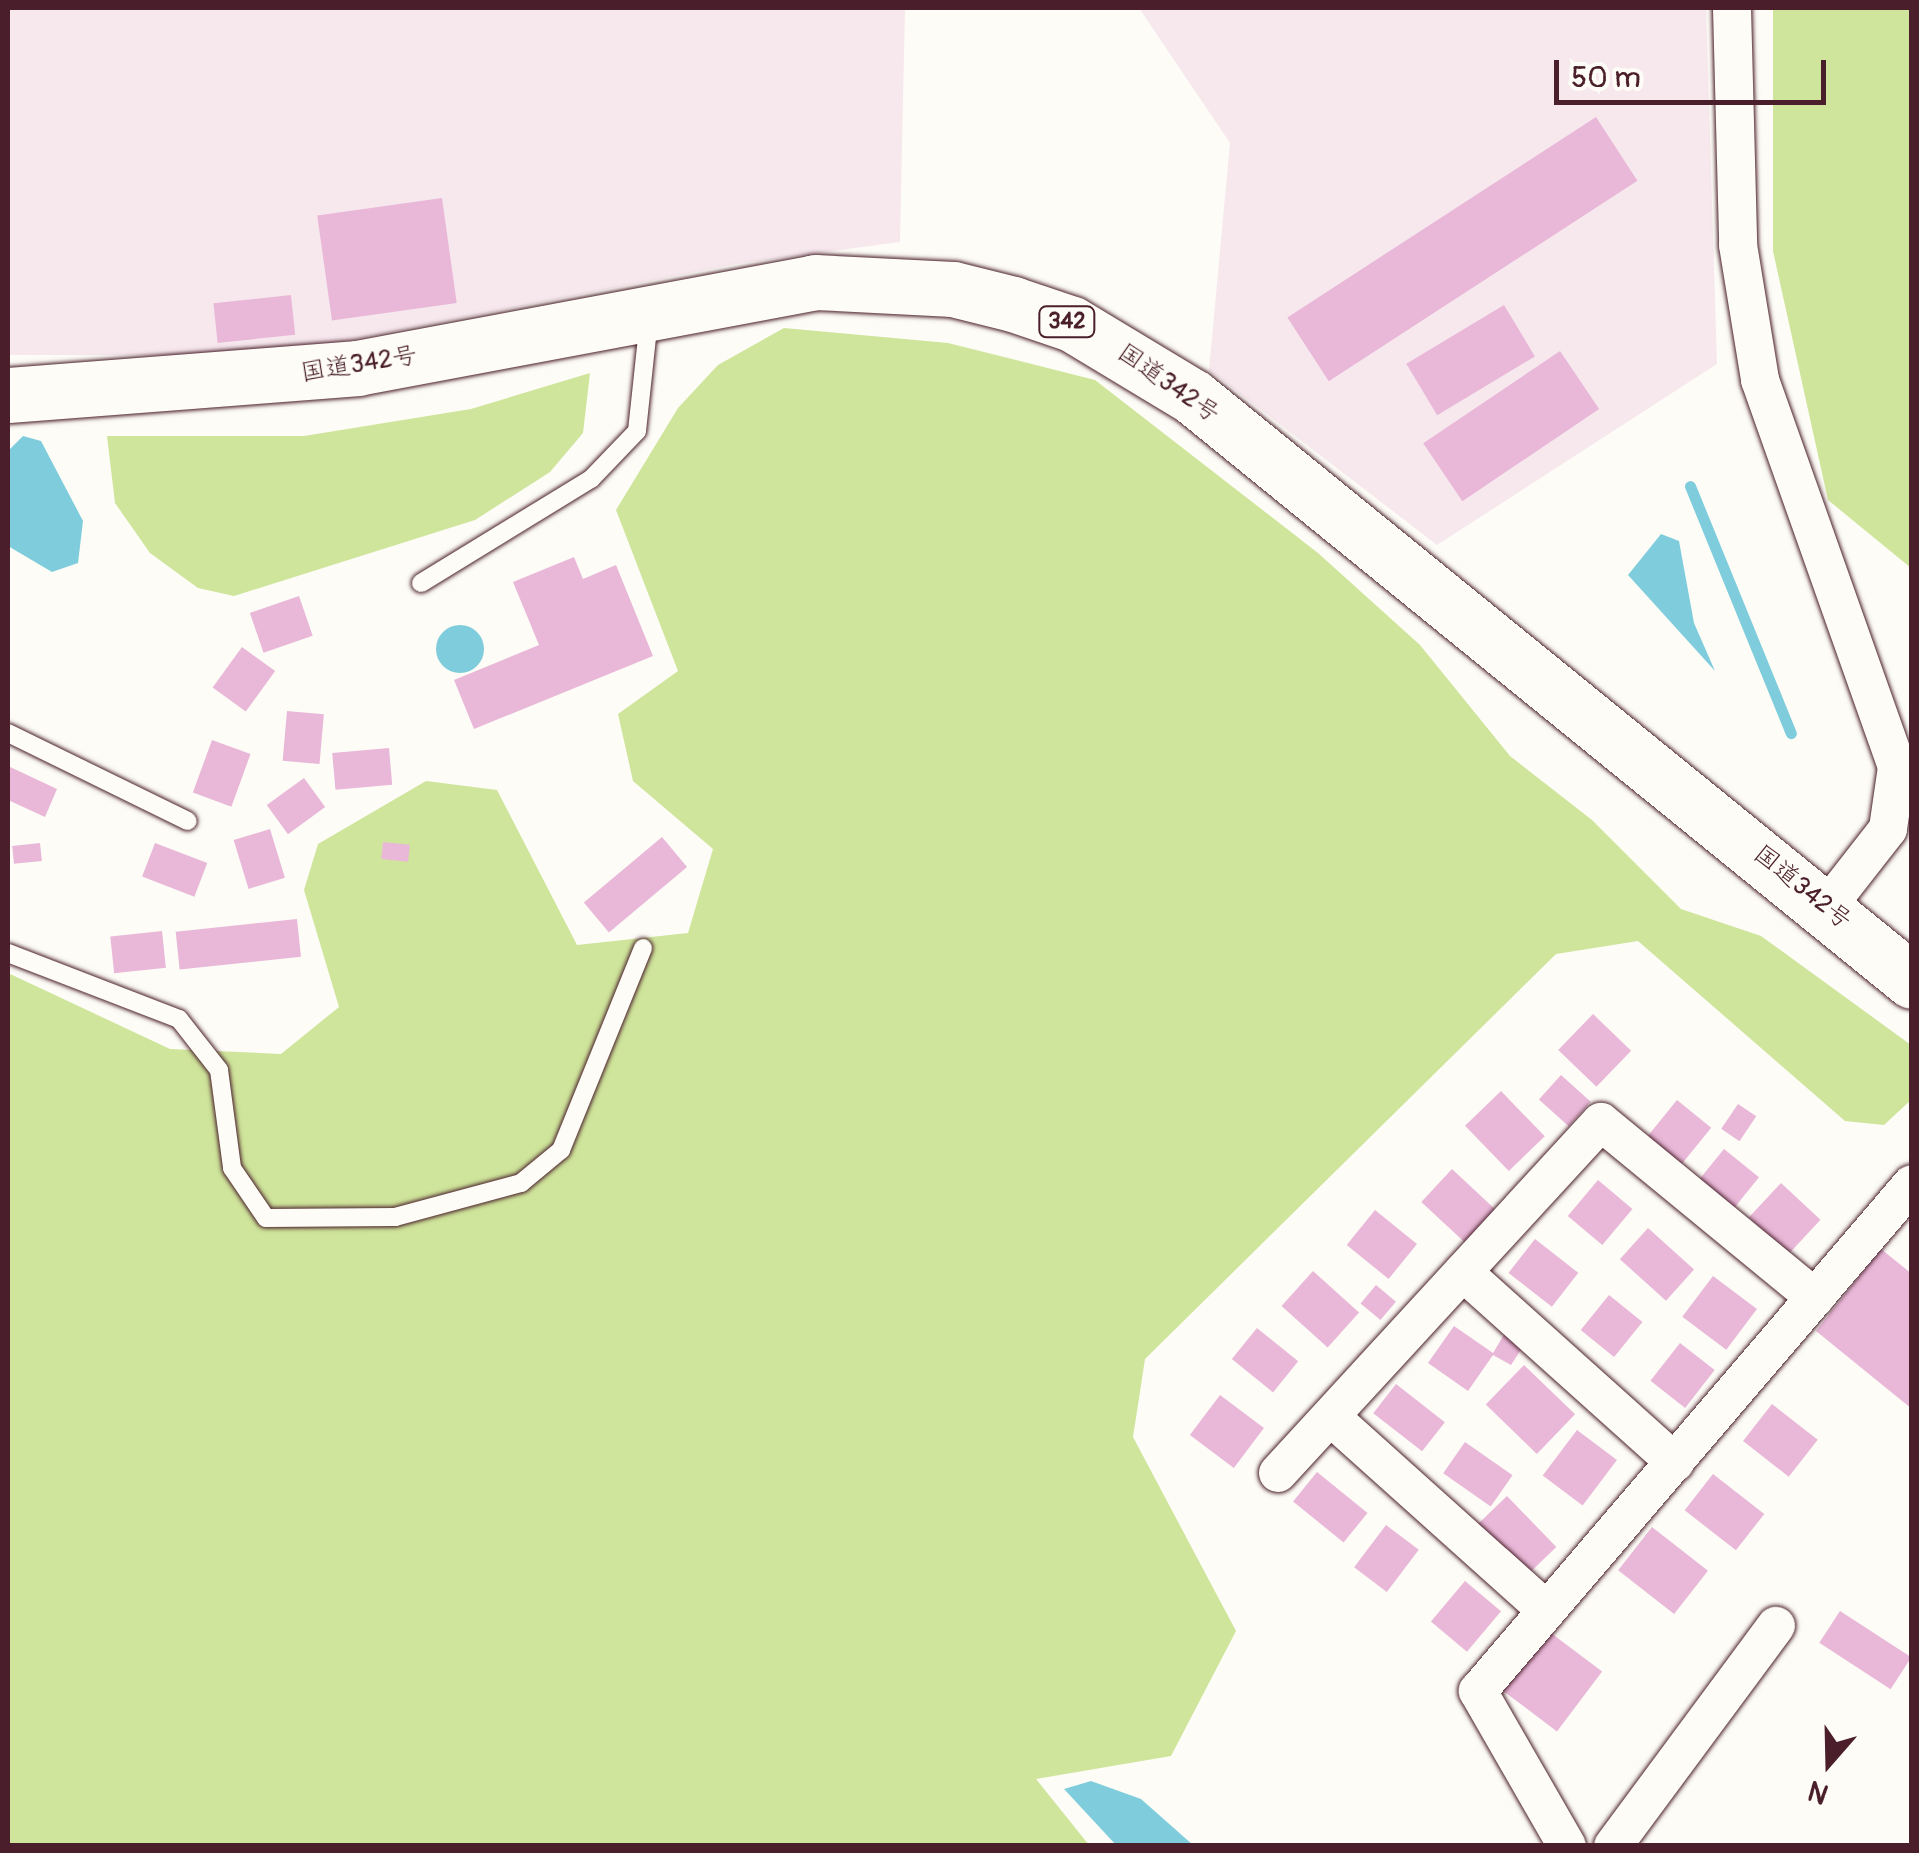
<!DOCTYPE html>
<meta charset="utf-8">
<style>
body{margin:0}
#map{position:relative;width:1919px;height:1853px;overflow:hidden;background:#fdfcf7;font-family:Pangolin,"Klee One",sans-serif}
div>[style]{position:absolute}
.built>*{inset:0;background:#f7e8ee}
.green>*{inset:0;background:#cfe59b}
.water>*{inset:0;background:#7fcddc}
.round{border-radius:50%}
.stream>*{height:11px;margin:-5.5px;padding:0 5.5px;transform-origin:5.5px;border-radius:5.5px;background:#7fcddc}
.building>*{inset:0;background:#e9b8d8;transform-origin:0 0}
.roads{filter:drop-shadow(0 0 2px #4a1f2b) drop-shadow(0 0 2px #4a1f2b)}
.lane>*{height:18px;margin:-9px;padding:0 9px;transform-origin:9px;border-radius:9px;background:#fdfcf7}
.street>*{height:38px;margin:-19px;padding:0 19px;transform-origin:19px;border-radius:19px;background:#fdfcf7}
.highway>*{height:55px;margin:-27.5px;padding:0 27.5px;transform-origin:27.5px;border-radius:27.5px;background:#fdfcf7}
span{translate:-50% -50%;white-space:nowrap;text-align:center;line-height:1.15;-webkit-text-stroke:9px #fdfcf7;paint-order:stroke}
.shield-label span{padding:2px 8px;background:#fdfcf7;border:2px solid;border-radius:8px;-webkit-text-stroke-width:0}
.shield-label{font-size:22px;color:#4a1f2b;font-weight:700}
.street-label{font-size:25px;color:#4a1f2b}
.frame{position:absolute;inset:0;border:10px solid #4a1f2b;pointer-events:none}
.north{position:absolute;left:1779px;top:1713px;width:100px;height:100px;-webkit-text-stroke:8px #fdfcf7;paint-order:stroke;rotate:200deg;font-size:28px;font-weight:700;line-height:40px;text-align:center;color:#4a1f2b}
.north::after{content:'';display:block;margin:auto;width:35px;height:45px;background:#4a1f2b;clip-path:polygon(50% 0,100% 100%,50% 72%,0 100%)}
.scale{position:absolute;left:1554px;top:60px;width:272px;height:45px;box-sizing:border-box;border:5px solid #4a1f2b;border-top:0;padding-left:12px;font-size:30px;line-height:35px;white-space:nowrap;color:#4a1f2b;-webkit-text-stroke:8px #fdfcf7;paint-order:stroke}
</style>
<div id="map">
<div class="built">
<div style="clip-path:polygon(8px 8px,905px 8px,900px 242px,736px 264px,339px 342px,205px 355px,8px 355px)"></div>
<div style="clip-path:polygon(1139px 8px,1706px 8px,1717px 364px,1437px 545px,1209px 370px,1230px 143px)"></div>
</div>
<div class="green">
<div style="clip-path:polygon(1773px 8px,1911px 8px,1911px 568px,1828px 500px,1773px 251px)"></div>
<div style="clip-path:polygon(784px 328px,948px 343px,1095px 380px,1318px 553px,1420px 645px,1510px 756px,1592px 820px,1681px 909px,1761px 936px,1911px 1045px,1911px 1100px,1884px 1125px,1845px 1121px,1638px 941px,1556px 954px,1145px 1359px,1133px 1437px,1236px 1631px,1171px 1756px,1036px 1779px,1089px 1845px,8px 1845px,8px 973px,170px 1049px,281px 1054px,339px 1007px,304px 890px,318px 844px,426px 781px,497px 790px,577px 945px,688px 933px,713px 849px,633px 781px,618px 714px,678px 671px,616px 510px,678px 408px,718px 365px)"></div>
<div style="clip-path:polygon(590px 373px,583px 433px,550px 472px,475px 520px,234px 596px,198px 588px,150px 553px,115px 503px,107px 436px,304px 436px,471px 409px)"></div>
</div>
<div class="water">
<div style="clip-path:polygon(23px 436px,41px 441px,83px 521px,78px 563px,52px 572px,8px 546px,8px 451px)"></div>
<div style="clip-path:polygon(1661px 534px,1679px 541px,1694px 623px,1715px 671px,1628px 575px)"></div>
<div class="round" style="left:436px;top:625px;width:48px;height:48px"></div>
<div style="clip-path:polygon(1091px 1781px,1141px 1799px,1193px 1845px,1116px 1845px,1064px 1789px)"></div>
</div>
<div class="stream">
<div style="left:1690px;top:486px;width:267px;rotate:67.8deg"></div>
</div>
<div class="building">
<div style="left:1596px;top:117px;width:76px;height:368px;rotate:57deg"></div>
<div style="left:442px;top:198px;width:106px;height:126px;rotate:82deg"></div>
<div style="left:291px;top:295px;width:40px;height:78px;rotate:84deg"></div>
<div style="left:1504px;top:305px;width:60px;height:114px;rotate:59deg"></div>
<div style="left:1560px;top:351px;width:70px;height:165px;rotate:56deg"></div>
<div style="clip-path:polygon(574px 557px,583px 579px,616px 565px,653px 656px,474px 729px,454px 680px,539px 645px,513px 582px)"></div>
<div style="left:299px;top:596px;width:42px;height:52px;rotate:71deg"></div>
<div style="left:242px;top:647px;width:41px;height:50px;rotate:36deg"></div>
<div style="left:287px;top:711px;width:37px;height:50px;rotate:5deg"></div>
<div style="left:212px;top:740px;width:41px;height:56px;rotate:20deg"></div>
<div style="left:389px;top:748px;width:37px;height:57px;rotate:85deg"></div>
<div style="clip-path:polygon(8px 766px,57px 789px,45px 817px,8px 800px)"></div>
<div style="left:304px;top:778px;width:36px;height:46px;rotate:54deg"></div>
<div style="left:270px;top:829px;width:51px;height:38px;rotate:73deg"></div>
<div style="left:662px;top:837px;width:39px;height:102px;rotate:50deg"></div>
<div style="left:383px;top:842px;width:27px;height:17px;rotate:6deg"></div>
<div style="left:40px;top:843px;width:18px;height:28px;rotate:84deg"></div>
<div style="left:155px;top:843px;width:56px;height:36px;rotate:21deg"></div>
<div style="left:297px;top:919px;width:38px;height:122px;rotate:84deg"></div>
<div style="left:162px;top:931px;width:37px;height:52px;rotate:84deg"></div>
<div style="left:1593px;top:1014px;width:53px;height:50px;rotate:44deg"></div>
<div style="left:1561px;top:1075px;width:40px;height:33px;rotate:42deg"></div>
<div style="left:1501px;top:1091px;width:63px;height:50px;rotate:46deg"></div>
<div style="left:1677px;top:1100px;width:44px;height:49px;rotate:39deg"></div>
<div style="left:1738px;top:1104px;width:22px;height:30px;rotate:34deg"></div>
<div style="left:1724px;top:1149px;width:45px;height:41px;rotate:39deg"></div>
<div style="left:1452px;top:1169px;width:60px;height:45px;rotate:43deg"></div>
<div style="left:1598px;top:1180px;width:45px;height:47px;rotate:40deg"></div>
<div style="left:1781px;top:1183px;width:54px;height:47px;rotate:43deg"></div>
<div style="left:1375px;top:1210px;width:54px;height:45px;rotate:39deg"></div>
<div style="left:1648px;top:1228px;width:62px;height:42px;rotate:42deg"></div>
<div style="left:1535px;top:1239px;width:55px;height:43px;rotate:38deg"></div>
<div style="clip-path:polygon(1881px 1249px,1912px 1274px,1912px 1409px,1816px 1331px)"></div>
<div style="left:1313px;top:1271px;width:62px;height:47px;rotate:42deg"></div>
<div style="left:1713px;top:1276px;width:55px;height:51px;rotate:37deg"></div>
<div style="left:1376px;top:1285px;width:26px;height:24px;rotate:40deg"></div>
<div style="left:1609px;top:1295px;width:43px;height:45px;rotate:39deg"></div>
<div style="clip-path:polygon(1454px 1326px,1493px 1353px,1505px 1333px,1524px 1345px,1511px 1365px,1493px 1355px,1468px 1391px,1428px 1363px)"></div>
<div style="left:1257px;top:1328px;width:53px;height:40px;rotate:39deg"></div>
<div style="left:1680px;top:1343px;width:44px;height:48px;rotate:38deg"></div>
<div style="left:1524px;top:1365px;width:71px;height:55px;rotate:44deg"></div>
<div style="left:1396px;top:1384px;width:62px;height:37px;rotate:38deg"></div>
<div style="left:1220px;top:1395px;width:55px;height:50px;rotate:37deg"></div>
<div style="left:1772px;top:1404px;width:58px;height:47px;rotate:38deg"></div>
<div style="left:1577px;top:1430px;width:50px;height:57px;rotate:37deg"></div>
<div style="left:1465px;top:1442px;width:58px;height:38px;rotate:35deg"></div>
<div style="left:1317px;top:1472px;width:65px;height:38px;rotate:39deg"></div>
<div style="left:1713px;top:1474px;width:65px;height:46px;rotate:38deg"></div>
<div style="left:1507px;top:1496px;width:71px;height:40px;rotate:46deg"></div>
<div style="left:1386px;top:1525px;width:41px;height:53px;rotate:37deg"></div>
<div style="left:1652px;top:1527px;width:71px;height:55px;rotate:38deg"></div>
<div style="left:1465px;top:1581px;width:47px;height:53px;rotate:40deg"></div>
<div style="left:1840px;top:1611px;width:85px;height:38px;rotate:33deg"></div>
<div style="left:1547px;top:1630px;width:69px;height:75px;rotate:37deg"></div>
</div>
<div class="roads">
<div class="lane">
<div style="left:421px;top:583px;width:199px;rotate:-31.5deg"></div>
<div style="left:591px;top:479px;width:66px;rotate:-46.2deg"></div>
<div style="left:637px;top:431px;width:113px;rotate:-83.9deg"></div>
<div style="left:8px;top:733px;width:200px;rotate:26.1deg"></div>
<div style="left:8px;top:953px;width:183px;rotate:21.1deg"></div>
<div style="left:179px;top:1019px;width:65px;rotate:51.9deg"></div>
<div style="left:219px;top:1070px;width:99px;rotate:82.4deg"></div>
<div style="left:232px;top:1168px;width:60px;rotate:55.8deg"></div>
<div style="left:266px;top:1218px;width:129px;rotate:-0.4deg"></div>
<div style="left:395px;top:1217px;width:131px;rotate:-15.1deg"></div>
<div style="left:521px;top:1183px;width:52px;rotate:-39.5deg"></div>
<div style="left:561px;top:1150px;width:218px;rotate:-67.9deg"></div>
</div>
<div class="street">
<div style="left:1732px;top:8px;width:237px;rotate:88.5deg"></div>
<div style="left:1738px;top:245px;width:137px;rotate:80.7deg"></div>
<div style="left:1760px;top:380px;width:411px;rotate:70.5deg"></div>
<div style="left:1897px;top:767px;width:63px;rotate:98.3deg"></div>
<div style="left:1888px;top:829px;width:99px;rotate:128deg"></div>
<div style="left:1463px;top:1272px;width:285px;rotate:41.9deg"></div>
<div style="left:1331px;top:1417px;width:289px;rotate:41.9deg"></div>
<div style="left:1278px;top:1473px;width:477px;rotate:-47.4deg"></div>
<div style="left:1601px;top:1122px;width:277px;rotate:39.4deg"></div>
<div style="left:1567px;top:1846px;width:179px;rotate:-119.9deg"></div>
<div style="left:1478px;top:1691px;width:667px;rotate:-49.44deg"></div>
<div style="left:1613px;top:1846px;width:274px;rotate:-53.5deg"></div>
</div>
<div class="highway">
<div style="left:8px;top:395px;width:350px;rotate:-4.4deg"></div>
<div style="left:357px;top:368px;width:466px;rotate:-10.6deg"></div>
<div style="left:815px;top:282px;width:138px;rotate:2.9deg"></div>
<div style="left:953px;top:289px;width:62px;rotate:14deg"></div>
<div style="left:1013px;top:304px;width:62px;rotate:18.7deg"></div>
<div style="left:1072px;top:324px;width:141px;rotate:31.1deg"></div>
<div style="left:1193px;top:397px;width:926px;rotate:39.08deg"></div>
</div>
</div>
<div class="shield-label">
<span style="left:1067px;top:322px">342</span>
</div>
<div class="street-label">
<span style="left:359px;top:365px;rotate:-9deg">国道342号</span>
<span style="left:1168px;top:384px;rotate:35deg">国道342号</span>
<span style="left:1802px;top:888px;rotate:39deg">国道342号</span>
</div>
<div class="frame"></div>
<div class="north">N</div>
<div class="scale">50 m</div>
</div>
